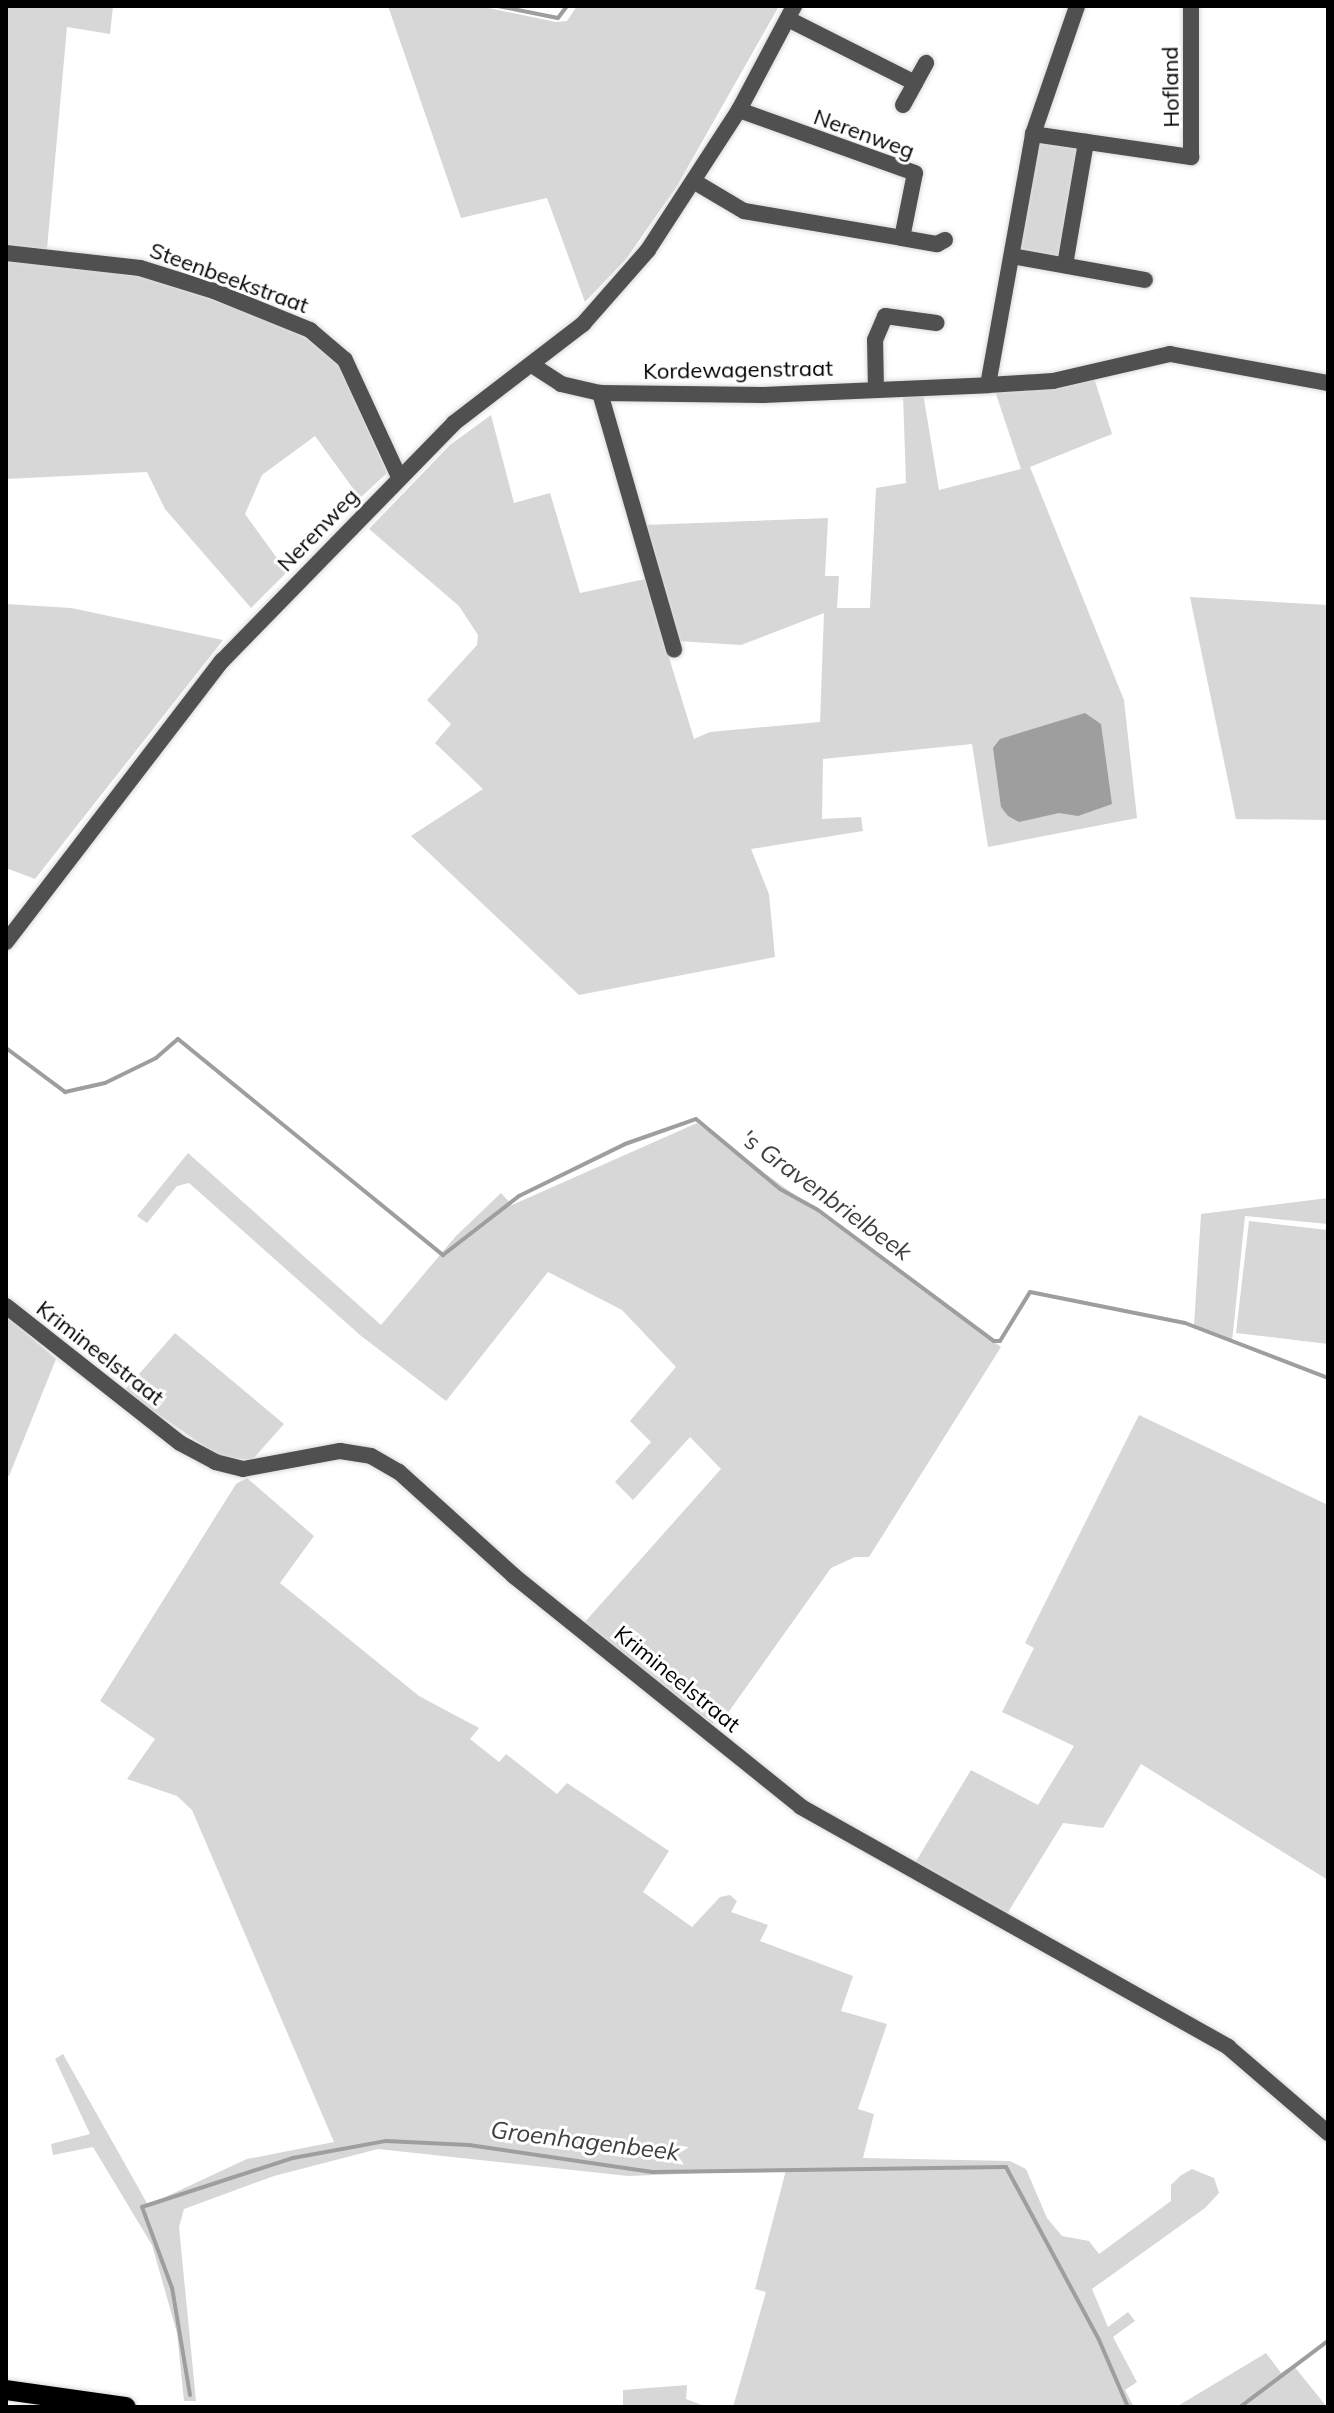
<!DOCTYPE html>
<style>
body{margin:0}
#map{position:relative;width:1334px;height:2413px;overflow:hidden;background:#fff;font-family:Mulish,sans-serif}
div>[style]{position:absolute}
.green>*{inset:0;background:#d7d7d7}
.water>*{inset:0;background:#9e9e9e}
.stream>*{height:4px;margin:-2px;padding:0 2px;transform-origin:2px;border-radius:2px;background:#9e9e9e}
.roads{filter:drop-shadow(0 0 2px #dbdbdb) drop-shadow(0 0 2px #dbdbdb)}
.minor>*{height:16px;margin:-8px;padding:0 8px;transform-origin:8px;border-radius:8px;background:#505050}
.major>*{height:20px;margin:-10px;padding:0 10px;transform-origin:10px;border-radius:10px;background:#000}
span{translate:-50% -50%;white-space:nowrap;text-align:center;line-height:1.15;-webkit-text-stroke:6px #fff;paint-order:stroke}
.street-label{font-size:22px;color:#000}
.water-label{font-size:24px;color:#3f3f3f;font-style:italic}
.frame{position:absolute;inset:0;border:8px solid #000;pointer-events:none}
</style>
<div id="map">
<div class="green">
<div style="clip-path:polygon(6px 6px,113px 6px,110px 34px,67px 27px,47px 249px,6px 245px)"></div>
<div style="clip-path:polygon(388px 6px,479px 6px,556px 22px,567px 21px,577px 6px,779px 6px,677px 186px,626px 259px,585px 302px,547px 198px,461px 218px)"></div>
<div style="clip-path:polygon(1043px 140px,1075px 147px,1078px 156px,1057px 258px,1020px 250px,1037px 143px)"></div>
<div style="clip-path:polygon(6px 260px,118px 271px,163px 282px,275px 323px,321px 346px,339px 366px,387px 473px,360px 498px,315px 436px,262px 475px,245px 514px,287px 572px,251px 608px,165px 509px,147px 472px,6px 479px)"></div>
<div style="clip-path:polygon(1094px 378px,1112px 434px,1030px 467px,1124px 700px,1137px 818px,988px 847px,972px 744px,823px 759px,822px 819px,861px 817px,863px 831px,751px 849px,769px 894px,775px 957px,579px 995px,411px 836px,483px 789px,435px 743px,451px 724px,427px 700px,477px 645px,478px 635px,459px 606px,369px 529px,450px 445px,491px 415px,514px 503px,550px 493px,580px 593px,645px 579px,694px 739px,710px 732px,820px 722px,824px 613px,741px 645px,677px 641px,645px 525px,828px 518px,825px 576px,839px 576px,837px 608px,870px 608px,876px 488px,906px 483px,903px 395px,923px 393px,939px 490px,1021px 469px,995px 391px)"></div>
<div style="clip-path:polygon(1190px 597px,1328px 605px,1328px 820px,1236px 819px)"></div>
<div style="clip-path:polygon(6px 604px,71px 608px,223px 640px,35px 879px,6px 868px)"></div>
<div style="clip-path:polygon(697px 1123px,1001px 1347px,869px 1557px,855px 1557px,831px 1568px,720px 1724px,711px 1723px,584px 1623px,721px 1469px,690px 1437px,633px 1500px,615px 1482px,651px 1442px,630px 1421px,676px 1367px,622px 1310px,548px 1272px,446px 1401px,360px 1335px,189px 1183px,177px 1186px,147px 1223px,137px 1216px,188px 1153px,381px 1325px,456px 1236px,501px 1193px,512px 1205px)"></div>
<div style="clip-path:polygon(1328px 1198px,1328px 1224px,1245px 1216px,1232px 1342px,1194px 1326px,1201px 1214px)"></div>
<div style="clip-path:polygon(1249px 1221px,1328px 1230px,1328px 1344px,1236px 1333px)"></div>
<div style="clip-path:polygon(6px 1316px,56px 1359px,9px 1476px,6px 1475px)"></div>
<div style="clip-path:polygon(175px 1333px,284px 1424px,252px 1460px,219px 1456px,124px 1391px)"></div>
<div style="clip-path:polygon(1139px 1415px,1328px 1505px,1328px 1880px,1141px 1764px,1103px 1828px,1063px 1823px,1005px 1917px,915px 1863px,971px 1770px,1038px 1805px,1074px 1746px,1002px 1712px,1034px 1648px,1025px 1643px)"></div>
<div style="clip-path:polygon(247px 1478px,314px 1536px,280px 1583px,419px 1696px,479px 1728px,470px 1739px,499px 1762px,506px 1754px,557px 1794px,567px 1783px,669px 1851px,643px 1892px,692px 1927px,720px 1897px,730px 1895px,737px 1901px,731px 1912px,768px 1925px,760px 1941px,853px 1976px,841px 2011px,887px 2024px,858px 2109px,874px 2114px,863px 2158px,1010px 2161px,1026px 2169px,1047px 2218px,1062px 2236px,1089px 2241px,1099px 2254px,1171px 2201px,1171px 2185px,1180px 2176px,1192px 2169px,1214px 2178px,1219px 2193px,1205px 2208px,1092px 2289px,1108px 2327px,1128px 2312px,1135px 2321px,1113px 2337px,1137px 2382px,1125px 2390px,1134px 2407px,733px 2407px,766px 2292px,755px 2289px,786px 2170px,628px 2176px,378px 2149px,274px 2176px,184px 2209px,179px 2227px,196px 2401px,184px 2401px,177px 2333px,152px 2245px,93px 2147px,53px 2155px,51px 2144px,90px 2134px,55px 2059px,63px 2054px,148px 2205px,247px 2159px,334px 2142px,192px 1810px,177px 1796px,127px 1779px,155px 1739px,100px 1701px,236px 1484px)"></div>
<div style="clip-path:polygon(1266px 2353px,1281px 2373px,1293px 2365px,1327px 2407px,1176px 2407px)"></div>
<div style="clip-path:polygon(687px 2385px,686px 2399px,707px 2407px,623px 2407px,623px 2390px)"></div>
</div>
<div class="water">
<div style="clip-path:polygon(1085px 713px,1101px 724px,1112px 804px,1078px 816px,1059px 813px,1019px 822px,1008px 816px,1001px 807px,993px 748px,1000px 739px)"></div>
</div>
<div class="stream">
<div style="left:498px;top:6px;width:61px;rotate:11.3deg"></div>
<div style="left:558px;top:18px;width:15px;rotate:-53deg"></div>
<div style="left:6px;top:1048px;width:74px;rotate:36.7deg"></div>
<div style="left:65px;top:1092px;width:41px;rotate:-12.7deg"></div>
<div style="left:105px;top:1083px;width:57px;rotate:-26.1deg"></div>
<div style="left:156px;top:1058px;width:29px;rotate:-41deg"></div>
<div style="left:178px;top:1039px;width:342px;rotate:39.2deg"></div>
<div style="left:443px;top:1255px;width:96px;rotate:-37.8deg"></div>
<div style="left:519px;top:1196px;width:118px;rotate:-26.1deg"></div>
<div style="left:625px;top:1144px;width:75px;rotate:-19.4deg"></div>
<div style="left:696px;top:1119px;width:109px;rotate:39.8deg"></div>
<div style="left:780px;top:1189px;width:43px;rotate:28.9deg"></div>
<div style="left:818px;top:1210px;width:219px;rotate:36.7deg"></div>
<div style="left:994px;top:1341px;width:6px"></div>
<div style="left:1000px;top:1341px;width:57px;rotate:-58.5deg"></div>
<div style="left:1030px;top:1292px;width:158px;rotate:11.3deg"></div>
<div style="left:1185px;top:1323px;width:153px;rotate:21deg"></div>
<div style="left:190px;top:2395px;width:109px;rotate:-99.5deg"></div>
<div style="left:172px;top:2288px;width:86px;rotate:-110.3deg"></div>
<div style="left:142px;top:2207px;width:159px;rotate:-18deg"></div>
<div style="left:293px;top:2158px;width:95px;rotate:-10.4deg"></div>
<div style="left:386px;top:2141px;width:83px;rotate:2.8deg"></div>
<div style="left:469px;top:2145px;width:185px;rotate:8.4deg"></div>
<div style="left:652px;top:2172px;width:354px;rotate:-0.8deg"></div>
<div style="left:1006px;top:2167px;width:196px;rotate:61.7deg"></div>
<div style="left:1099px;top:2340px;width:73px;rotate:66.6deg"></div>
<div style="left:1240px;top:2407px;width:110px;rotate:-36.9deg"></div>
</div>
<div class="roads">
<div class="minor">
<div style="left:788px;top:19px;width:142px;rotate:26.7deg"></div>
<div style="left:915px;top:83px;width:23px;rotate:-61deg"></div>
<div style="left:903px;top:105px;width:25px;rotate:-61deg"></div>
<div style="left:1033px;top:134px;width:160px;rotate:8.3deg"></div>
<div style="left:1191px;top:157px;width:151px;rotate:-90deg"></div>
<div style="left:695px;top:182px;width:57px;rotate:30.6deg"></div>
<div style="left:744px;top:211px;width:160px;rotate:9.7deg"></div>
<div style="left:902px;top:238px;width:66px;rotate:-78.7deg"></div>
<div style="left:915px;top:173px;width:187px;rotate:-160.3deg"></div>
<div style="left:902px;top:238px;width:36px;rotate:10deg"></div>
<div style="left:937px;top:244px;width:9px;rotate:-27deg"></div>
<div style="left:6px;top:253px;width:135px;rotate:6.4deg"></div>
<div style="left:140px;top:268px;width:77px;rotate:17.3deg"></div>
<div style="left:214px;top:291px;width:104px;rotate:22.1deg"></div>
<div style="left:310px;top:330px;width:46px;rotate:40.6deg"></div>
<div style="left:345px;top:360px;width:129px;rotate:65.2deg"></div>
<div style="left:1012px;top:256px;width:135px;rotate:10.2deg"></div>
<div style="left:1065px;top:265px;width:125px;rotate:-80.3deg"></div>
<div style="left:532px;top:365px;width:35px;rotate:33deg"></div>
<div style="left:561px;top:384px;width:40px;rotate:13deg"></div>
<div style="left:600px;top:393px;width:163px;rotate:0.7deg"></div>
<div style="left:763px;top:395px;width:225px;rotate:-2.5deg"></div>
<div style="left:988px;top:385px;width:65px;rotate:-3.5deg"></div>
<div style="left:1053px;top:381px;width:120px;rotate:-13deg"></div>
<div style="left:1170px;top:354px;width:161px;rotate:10.4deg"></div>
<div style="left:988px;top:385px;width:255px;rotate:-79.8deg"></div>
<div style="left:1033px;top:134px;width:135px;rotate:-71deg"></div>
<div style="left:876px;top:390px;width:50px;rotate:-91.1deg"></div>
<div style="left:875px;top:340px;width:26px;rotate:-67deg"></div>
<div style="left:885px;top:316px;width:52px;rotate:7.7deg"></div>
<div style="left:600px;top:393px;width:267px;rotate:73.9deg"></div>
<div style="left:6px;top:942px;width:354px;rotate:-52.5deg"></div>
<div style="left:222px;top:661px;width:332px;rotate:-45.7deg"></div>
<div style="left:454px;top:423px;width:163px;rotate:-37.5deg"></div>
<div style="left:583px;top:324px;width:98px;rotate:-48.7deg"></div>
<div style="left:648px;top:250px;width:167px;rotate:-57deg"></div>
<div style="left:739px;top:110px;width:118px;rotate:-62.1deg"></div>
<div style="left:6px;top:1306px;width:221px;rotate:38.2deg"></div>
<div style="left:180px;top:1443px;width:40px;rotate:28deg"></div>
<div style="left:215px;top:1462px;width:29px;rotate:14deg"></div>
<div style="left:243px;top:1469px;width:99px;rotate:-10.5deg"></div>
<div style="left:340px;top:1451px;width:31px;rotate:9deg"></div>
<div style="left:371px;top:1456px;width:32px;rotate:30deg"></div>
<div style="left:399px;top:1472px;width:155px;rotate:42.1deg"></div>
<div style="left:514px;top:1576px;width:368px;rotate:38.8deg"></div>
<div style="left:801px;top:1807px;width:490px;rotate:29.3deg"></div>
<div style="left:1228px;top:2047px;width:132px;rotate:40.7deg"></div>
</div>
<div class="major">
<div style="left:6px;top:2390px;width:121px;rotate:8.1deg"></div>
</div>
</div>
<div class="street-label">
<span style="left:1171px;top:87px;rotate:-91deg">Hofland</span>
<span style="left:864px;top:134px;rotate:20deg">Nerenweg</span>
<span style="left:229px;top:278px;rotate:20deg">Steenbeekstraat</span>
<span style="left:738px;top:370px;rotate:-1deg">Kordewagenstraat</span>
<span style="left:318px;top:530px;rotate:-46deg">Nerenweg</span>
<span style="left:100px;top:1353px;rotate:38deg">Krimineelstraat</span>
<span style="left:677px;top:1679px;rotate:39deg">Krimineelstraat</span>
</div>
<div class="water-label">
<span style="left:826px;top:1195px;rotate:36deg">'s Gravenbrielbeek</span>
<span style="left:585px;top:2141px;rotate:7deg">Groenhagenbeek</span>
</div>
<div class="frame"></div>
</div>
